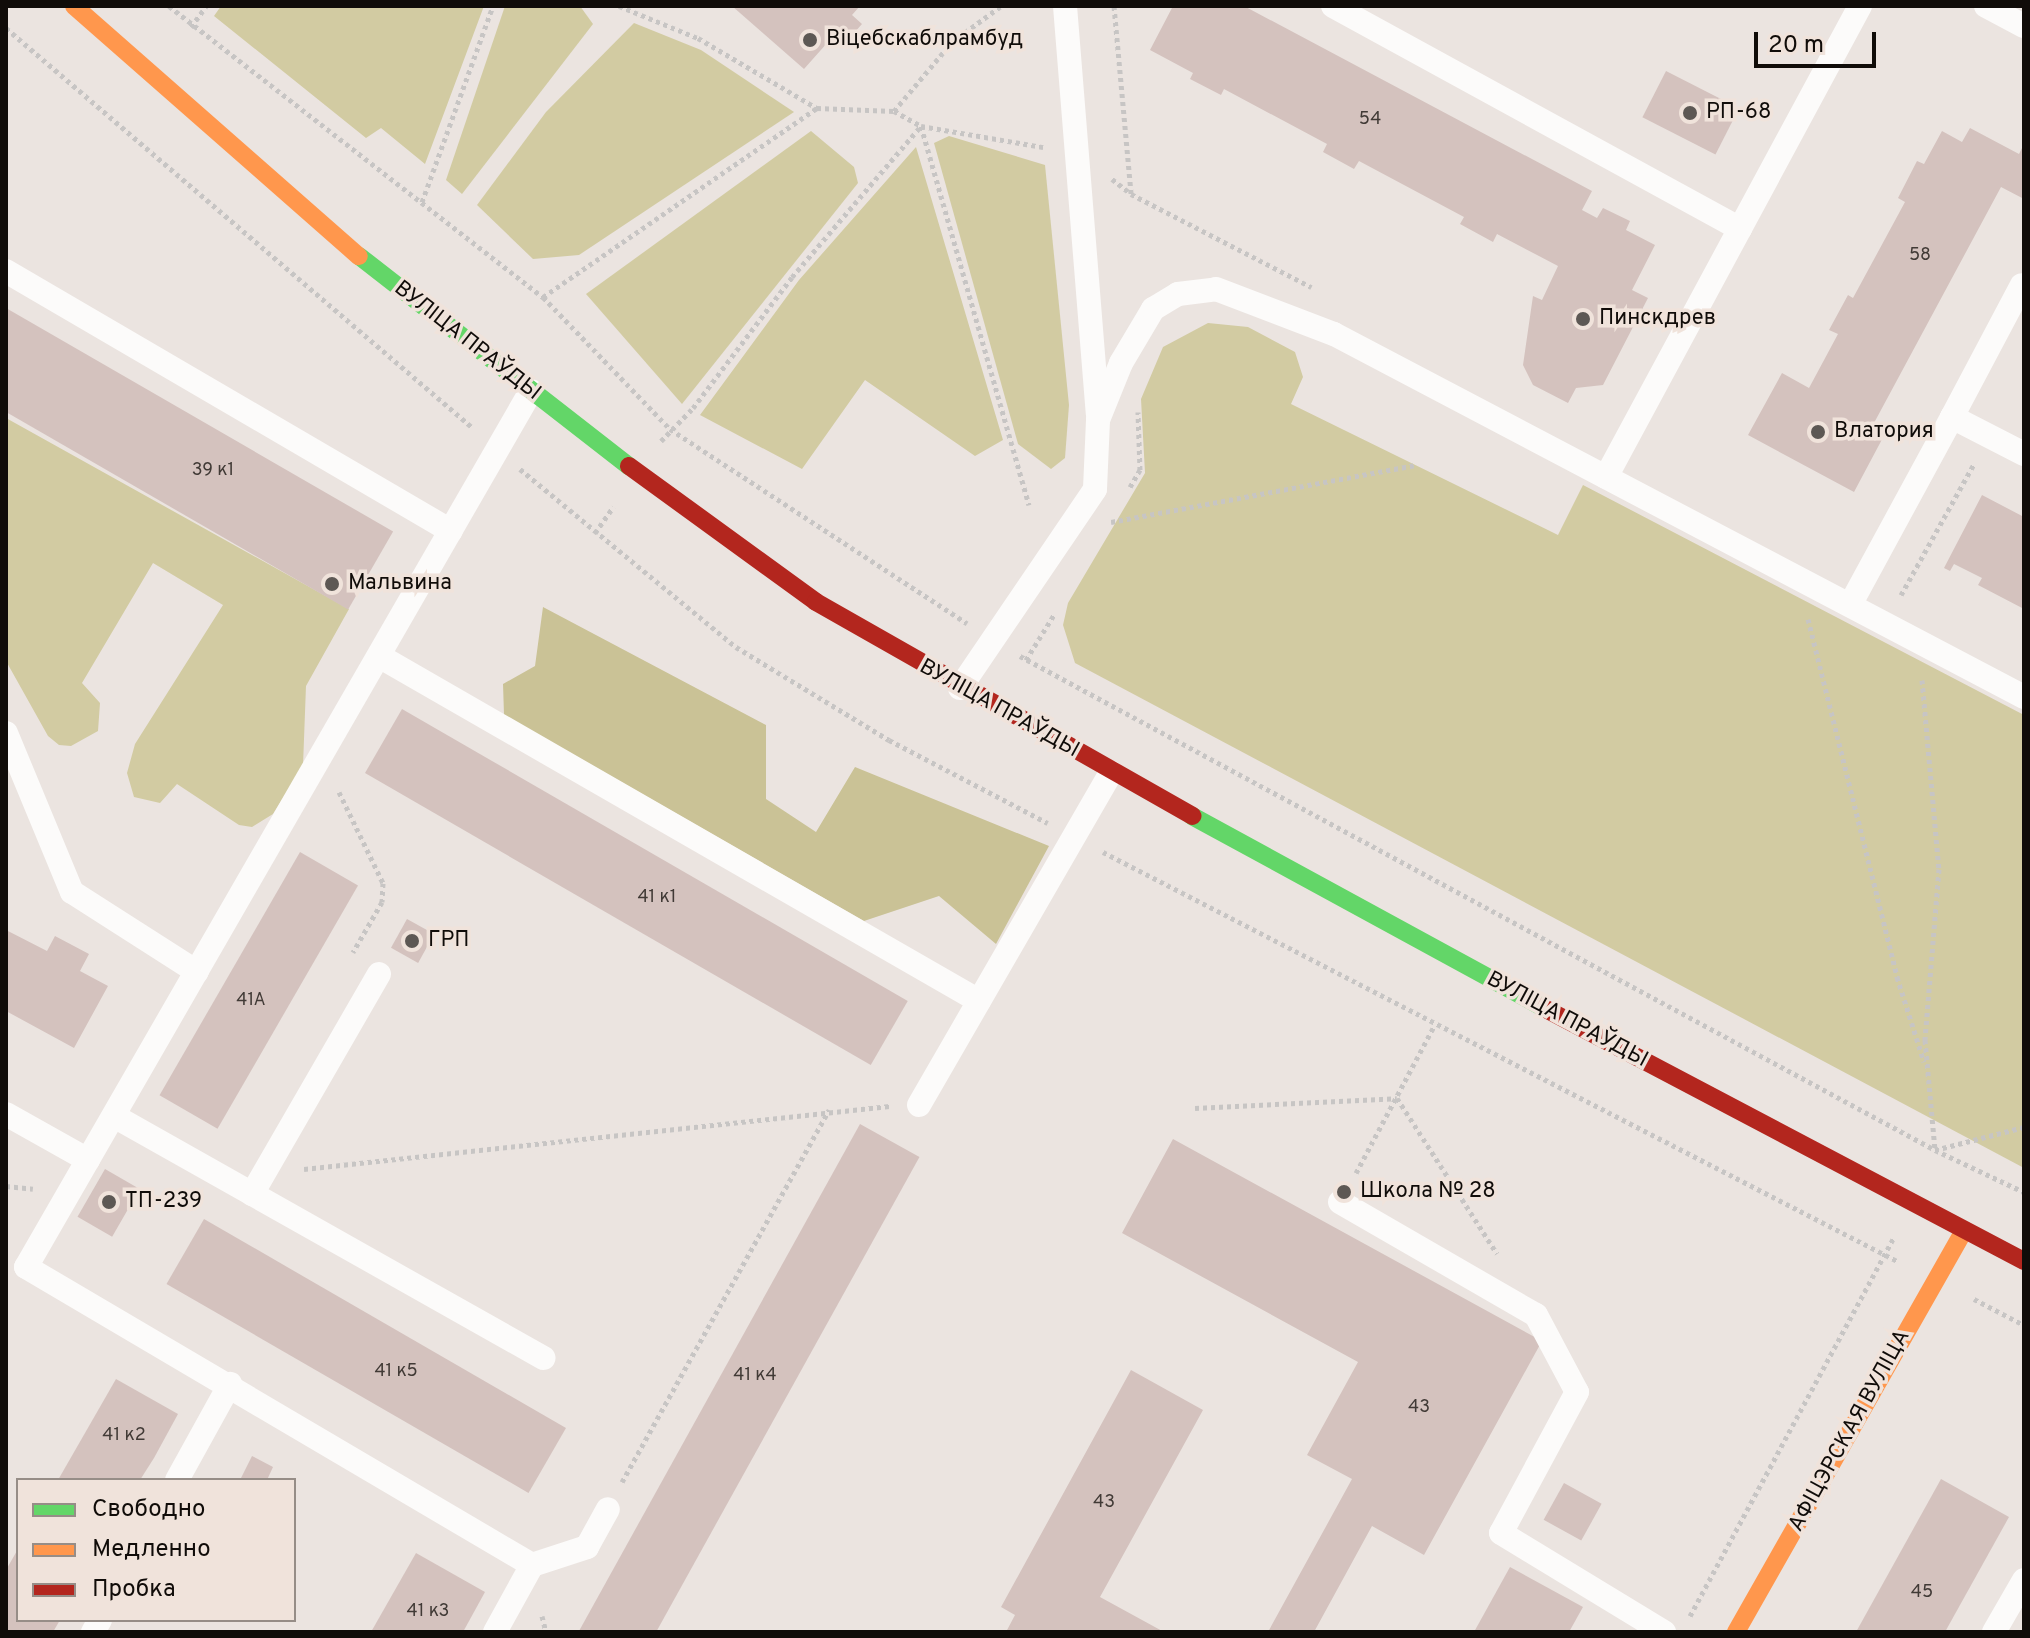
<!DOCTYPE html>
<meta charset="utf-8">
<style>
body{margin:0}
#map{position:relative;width:2030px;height:1638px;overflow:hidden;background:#ebe4e0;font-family:Overpass,sans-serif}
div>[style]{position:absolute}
.green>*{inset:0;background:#d2cba2}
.forest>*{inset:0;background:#cac296}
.building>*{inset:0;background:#d4c2be;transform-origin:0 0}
.path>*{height:5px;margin-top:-2.5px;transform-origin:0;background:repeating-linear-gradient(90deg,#c7c5c4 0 4px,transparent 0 8px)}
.lane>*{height:24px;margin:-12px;padding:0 12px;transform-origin:12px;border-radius:12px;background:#fcfbfa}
.fast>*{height:18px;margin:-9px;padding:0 9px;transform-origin:9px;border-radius:9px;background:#63d668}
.slow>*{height:18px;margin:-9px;padding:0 9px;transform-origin:9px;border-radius:9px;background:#ff974d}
.jam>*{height:18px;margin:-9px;padding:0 9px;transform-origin:9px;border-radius:9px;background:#b3261e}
.dots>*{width:22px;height:22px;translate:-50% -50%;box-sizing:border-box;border:4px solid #f0e3db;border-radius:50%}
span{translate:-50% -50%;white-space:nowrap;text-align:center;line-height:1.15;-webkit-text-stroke:7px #f0e3db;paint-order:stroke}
.number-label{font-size:18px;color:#413a36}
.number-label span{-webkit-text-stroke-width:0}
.poi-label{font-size:22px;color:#100c09}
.left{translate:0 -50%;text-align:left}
.street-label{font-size:22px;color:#100c09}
.frame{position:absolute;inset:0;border:8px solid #100c09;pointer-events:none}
.legend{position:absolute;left:16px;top:1478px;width:280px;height:144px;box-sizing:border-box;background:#f0e3db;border:2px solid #968d87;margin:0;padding:10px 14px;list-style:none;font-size:24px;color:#100c09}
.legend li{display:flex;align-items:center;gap:16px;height:40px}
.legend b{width:40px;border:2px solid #968d87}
.scale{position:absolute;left:1754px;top:32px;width:122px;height:36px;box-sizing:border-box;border:4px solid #100c09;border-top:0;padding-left:10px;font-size:24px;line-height:28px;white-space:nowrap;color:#100c09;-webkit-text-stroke:6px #f0e3db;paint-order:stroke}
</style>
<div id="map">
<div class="green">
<div style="clip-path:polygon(221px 6px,484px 6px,425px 164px,381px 128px,366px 138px,214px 16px)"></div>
<div style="clip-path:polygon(505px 6px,580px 6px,593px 24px,462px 194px,446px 180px)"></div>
<div style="clip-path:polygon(634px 23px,701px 50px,794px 112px,579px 255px,533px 259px,477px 205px,546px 112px)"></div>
<div style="clip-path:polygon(811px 131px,854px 167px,858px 183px,682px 404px,586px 294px)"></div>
<div style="clip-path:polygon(949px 136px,1045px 165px,1069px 405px,1065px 458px,1051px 469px,1018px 444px,934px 143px)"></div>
<div style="clip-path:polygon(916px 147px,1003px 440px,975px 456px,865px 380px,802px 469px,700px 415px,799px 280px)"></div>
<div style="clip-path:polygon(1208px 323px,1248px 327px,1295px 352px,1303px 377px,1291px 404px,1558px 535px,1583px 485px,2024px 715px,2024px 1168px,1075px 663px,1063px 625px,1068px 603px,1145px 473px,1141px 399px,1163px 347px)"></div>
<div style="clip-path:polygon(6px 418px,349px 609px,306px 686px,303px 766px,273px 814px,252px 827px,239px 825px,177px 784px,160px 803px,134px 797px,127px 773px,135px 744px,223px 605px,153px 563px,82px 683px,100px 703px,98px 731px,71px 746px,59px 745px,48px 736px,6px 661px)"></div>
</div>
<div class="forest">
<div style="clip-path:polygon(543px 607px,766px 725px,766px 799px,816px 832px,855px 767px,1049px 846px,996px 944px,939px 896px,864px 921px,504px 715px,503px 684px,535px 666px)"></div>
</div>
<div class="building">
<div style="clip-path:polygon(732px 6px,860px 6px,852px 15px,862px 24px,846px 42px,836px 33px,804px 69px)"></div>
<div style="clip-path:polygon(1173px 6px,1244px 6px,1592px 191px,1582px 210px,1597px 218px,1603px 208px,1630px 221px,1626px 230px,1655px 245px,1632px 290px,1648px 298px,1603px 385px,1576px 388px,1568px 403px,1533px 385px,1523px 365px,1533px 296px,1542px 300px,1558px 266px,1497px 234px,1493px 242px,1460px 224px,1464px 217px,1359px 161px,1354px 169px,1323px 152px,1327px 144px,1224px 89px,1221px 95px,1190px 79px,1193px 73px,1150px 50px)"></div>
<div style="left:1666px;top:71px;width:82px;height:52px;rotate:27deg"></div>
<div style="clip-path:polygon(1970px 128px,2019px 154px,2024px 144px,2024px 199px,2001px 187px,1874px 423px,1887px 430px,1854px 492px,1748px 435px,1782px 373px,1809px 388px,1838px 334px,1829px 330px,1848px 295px,1853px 298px,1905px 202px,1898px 198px,1917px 161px,1924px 164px,1942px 131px,1962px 142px)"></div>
<div style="left:6px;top:308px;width:447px;height:90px;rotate:30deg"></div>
<div style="clip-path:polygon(1982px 495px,2024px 517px,2024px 609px,1978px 585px,1982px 578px,1954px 564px,1950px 571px,1944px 568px)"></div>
<div style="left:402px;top:709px;width:584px;height:74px;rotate:30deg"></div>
<div style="left:300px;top:852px;width:67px;height:281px;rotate:30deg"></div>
<div style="left:407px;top:919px;width:31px;height:33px;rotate:29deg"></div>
<div style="clip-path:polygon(6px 930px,47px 951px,55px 936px,89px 954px,80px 971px,108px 986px,74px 1048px,6px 1011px)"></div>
<div style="left:860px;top:1124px;width:68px;height:585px;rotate:29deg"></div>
<div style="clip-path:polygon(1173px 1139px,1542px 1341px,1424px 1555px,1372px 1526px,1314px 1632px,1268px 1632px,1352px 1479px,1307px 1455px,1358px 1362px,1122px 1233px)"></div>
<div style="left:105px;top:1169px;width:40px;height:55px;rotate:30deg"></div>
<div style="left:204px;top:1219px;width:418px;height:75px;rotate:30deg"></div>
<div style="clip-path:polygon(1131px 1370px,1203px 1410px,1100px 1597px,1164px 1632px,1006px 1632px,1015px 1615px,1001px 1607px)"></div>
<div style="clip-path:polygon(116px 1379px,178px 1414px,154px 1458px,140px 1480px,58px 1480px)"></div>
<div style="clip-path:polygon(252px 1456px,273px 1467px,267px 1480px,240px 1480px)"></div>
<div style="clip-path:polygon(1941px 1479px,2009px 1517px,1945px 1632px,1856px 1632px)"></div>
<div style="left:1564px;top:1483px;width:43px;height:42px;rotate:29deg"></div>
<div style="clip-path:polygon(18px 1549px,18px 1620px,60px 1620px,53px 1632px,6px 1632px,6px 1570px)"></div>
<div style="clip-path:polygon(416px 1553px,485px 1592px,463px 1632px,371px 1632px)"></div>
<div style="clip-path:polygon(1510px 1567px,1583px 1607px,1569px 1632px,1474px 1632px)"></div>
</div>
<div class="path">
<div style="left:169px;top:6px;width:474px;rotate:37.9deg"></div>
<div style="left:543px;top:297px;width:183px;rotate:46.1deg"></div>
<div style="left:670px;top:429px;width:355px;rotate:33.2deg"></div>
<div style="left:619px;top:6px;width:85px;rotate:22.1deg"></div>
<div style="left:698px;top:38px;width:138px;rotate:30.5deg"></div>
<div style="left:817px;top:108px;width:77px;rotate:2.2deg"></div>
<div style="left:894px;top:111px;width:90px;rotate:-50deg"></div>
<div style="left:952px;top:42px;width:61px;rotate:-36.3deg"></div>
<div style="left:1114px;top:6px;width:189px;rotate:84.8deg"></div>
<div style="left:1131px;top:194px;width:203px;rotate:27.3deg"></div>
<div style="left:191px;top:27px;width:26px;rotate:-54deg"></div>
<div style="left:6px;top:28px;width:615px;rotate:40.58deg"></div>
<div style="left:894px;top:111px;width:31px;rotate:29deg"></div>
<div style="left:921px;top:126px;width:124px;rotate:9.8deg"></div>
<div style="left:1112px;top:179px;width:24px;rotate:38deg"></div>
<div style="left:422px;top:202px;width:208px;rotate:-70.1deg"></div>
<div style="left:543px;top:297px;width:333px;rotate:-34.6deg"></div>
<div style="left:661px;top:441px;width:46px;rotate:-45.9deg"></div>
<div style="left:693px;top:408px;width:164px;rotate:-52.9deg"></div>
<div style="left:792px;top:277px;width:199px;rotate:-49.5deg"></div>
<div style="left:921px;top:126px;width:394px;rotate:74.1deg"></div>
<div style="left:520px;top:469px;width:280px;rotate:39.5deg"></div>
<div style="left:736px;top:647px;width:179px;rotate:31.3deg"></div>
<div style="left:889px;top:740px;width:179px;rotate:27.6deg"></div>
<div style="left:1130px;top:487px;width:20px;rotate:-60deg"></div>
<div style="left:1140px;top:470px;width:58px;rotate:-92deg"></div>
<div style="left:1111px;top:522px;width:310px;rotate:-10.6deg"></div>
<div style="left:595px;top:533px;width:32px;rotate:-55deg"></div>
<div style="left:1901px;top:595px;width:150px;rotate:-60.9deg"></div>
<div style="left:1808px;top:619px;width:369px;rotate:76deg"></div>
<div style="left:1897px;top:977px;width:89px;rotate:72.4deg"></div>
<div style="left:1020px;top:656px;width:1040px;rotate:28.36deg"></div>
<div style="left:1935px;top:1150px;width:98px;rotate:25.3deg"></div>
<div style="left:1026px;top:660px;width:55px;rotate:-58.3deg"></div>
<div style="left:1922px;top:680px;width:190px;rotate:84.9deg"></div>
<div style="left:1939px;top:869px;width:172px;rotate:94.7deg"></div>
<div style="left:1925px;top:1040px;width:110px;rotate:84.8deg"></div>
<div style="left:1935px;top:1150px;width:92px;rotate:-14.5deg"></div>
<div style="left:339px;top:792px;width:101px;rotate:64.2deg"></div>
<div style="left:383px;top:883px;width:19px;rotate:93deg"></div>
<div style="left:382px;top:902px;width:58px;rotate:120.1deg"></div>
<div style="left:1103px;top:852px;width:893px;rotate:27.25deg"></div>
<div style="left:1195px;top:1108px;width:202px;rotate:-2.8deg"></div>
<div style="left:1397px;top:1098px;width:185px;rotate:57.3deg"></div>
<div style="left:304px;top:1169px;width:589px;rotate:-6.14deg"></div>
<div style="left:1356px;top:1173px;width:166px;rotate:-62deg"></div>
<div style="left:6px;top:1186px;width:27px;rotate:6deg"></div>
<div style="left:1974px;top:1299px;width:56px;rotate:27.5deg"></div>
<div style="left:622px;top:1482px;width:426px;rotate:-60.9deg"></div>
<div style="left:542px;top:1616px;width:16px;rotate:76deg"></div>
<div style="left:1690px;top:1616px;width:430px;rotate:-61.7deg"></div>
</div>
<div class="lane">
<div style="left:1065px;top:6px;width:409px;rotate:85.4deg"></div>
<div style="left:1333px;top:6px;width:464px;rotate:28.7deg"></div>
<div style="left:1986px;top:6px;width:43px;rotate:27.8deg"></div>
<div style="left:6px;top:271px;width:515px;rotate:30.3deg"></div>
<div style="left:531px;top:391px;width:1011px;rotate:119.96deg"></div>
<div style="left:26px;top:1267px;width:587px;rotate:30.5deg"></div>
<div style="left:1952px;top:417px;width:149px;rotate:-62.1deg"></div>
<div style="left:1606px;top:477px;width:535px;rotate:-61.66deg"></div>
<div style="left:1850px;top:605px;width:214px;rotate:-61.5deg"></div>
<div style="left:1952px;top:417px;width:81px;rotate:27.2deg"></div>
<div style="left:379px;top:656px;width:692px;rotate:29.9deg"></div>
<div style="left:960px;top:688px;width:240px;rotate:-55.8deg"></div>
<div style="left:1095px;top:489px;width:69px;rotate:-87.5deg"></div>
<div style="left:1098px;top:420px;width:61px;rotate:-68deg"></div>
<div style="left:1121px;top:363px;width:63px;rotate:-59.3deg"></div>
<div style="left:1153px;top:309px;width:29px;rotate:-31deg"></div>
<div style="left:1178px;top:294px;width:38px;rotate:-7deg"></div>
<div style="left:1216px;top:289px;width:126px;rotate:20.9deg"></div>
<div style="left:1334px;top:334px;width:780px;rotate:27.75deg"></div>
<div style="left:6px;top:733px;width:172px;rotate:67.5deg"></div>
<div style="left:72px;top:892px;width:148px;rotate:32.6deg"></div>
<div style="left:919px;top:1105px;width:384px;rotate:-60deg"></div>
<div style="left:6px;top:1114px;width:94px;rotate:29.3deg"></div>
<div style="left:114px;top:1116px;width:493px;rotate:29.4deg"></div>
<div style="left:252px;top:1194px;width:254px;rotate:-60deg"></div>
<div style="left:1340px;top:1202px;width:226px;rotate:30deg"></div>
<div style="left:1536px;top:1315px;width:87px;rotate:62deg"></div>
<div style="left:1577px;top:1392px;width:160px;rotate:118.3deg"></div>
<div style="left:1501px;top:1533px;width:191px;rotate:31.3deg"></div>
<div style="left:177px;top:1480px;width:110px;rotate:-61.1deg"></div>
<div style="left:93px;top:1632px;width:14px;rotate:-60deg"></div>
<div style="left:495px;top:1632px;width:77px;rotate:-61.1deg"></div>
<div style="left:532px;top:1565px;width:58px;rotate:-18.1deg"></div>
<div style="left:587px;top:1547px;width:43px;rotate:-61.1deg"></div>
<div style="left:1994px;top:1632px;width:60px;rotate:-60deg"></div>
</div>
<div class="fast">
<div style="left:359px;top:256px;width:342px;rotate:37.9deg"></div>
<div style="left:1192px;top:816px;width:399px;rotate:28.6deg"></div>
</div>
<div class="slow">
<div style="left:74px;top:6px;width:379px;rotate:41.3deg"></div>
<div style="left:1736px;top:1632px;width:462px;rotate:-60.4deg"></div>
</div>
<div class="jam">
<div style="left:629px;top:466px;width:231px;rotate:36deg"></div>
<div style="left:816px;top:602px;width:433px;rotate:29.6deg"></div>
<div style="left:1542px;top:1007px;width:545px;rotate:27.79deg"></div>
</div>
<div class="dots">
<div style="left:810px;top:40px;background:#5d5854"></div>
<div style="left:1690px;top:113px;background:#5d5854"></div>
<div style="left:1583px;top:319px;background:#5d5854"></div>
<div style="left:1818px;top:432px;background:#5d5854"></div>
<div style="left:332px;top:584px;background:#5d5854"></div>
<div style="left:412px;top:941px;background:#5d5854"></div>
<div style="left:1344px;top:1192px;background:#5d5854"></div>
<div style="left:109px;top:1202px;background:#5d5854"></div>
</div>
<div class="number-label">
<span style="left:1370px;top:120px">54</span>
<span style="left:1920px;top:256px">58</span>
<span style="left:213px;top:471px">39 к1</span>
<span style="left:657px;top:898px">41 к1</span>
<span style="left:251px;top:1001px">41А</span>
<span style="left:396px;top:1372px">41 к5</span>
<span style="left:755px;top:1376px">41 к4</span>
<span style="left:1419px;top:1408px">43</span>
<span style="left:124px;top:1436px">41 к2</span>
<span style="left:1104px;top:1503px">43</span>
<span style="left:1922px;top:1593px">45</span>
<span style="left:428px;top:1612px">41 к3</span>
</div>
<div class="poi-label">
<span class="left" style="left:826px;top:40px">Віцебскаблрамбуд</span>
<span class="left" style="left:1706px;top:113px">РП-68</span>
<span class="left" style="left:1599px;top:319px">Пинскдрев</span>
<span class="left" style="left:1834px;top:432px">Влатория</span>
<span class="left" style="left:348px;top:584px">Мальвина</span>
<span class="left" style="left:428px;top:941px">ГРП</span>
<span class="left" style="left:1360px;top:1192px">Школа № 28</span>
<span class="left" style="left:125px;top:1202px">ТП-239</span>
</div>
<div class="street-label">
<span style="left:467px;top:341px;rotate:38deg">ВУЛІЦА ПРАЎДЫ</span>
<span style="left:999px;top:709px;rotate:29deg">ВУЛІЦА ПРАЎДЫ</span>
<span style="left:1567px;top:1020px;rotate:28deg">ВУЛІЦА ПРАЎДЫ</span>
<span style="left:1850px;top:1431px;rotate:-61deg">АФІЦЭРСКАЯ ВУЛІЦА</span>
</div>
<div class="frame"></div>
<ul class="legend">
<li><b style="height:10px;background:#63d668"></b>Свободно</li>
<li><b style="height:10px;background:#ff974d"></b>Медленно</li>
<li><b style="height:10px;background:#b3261e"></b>Пробка</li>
</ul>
<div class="scale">20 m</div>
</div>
